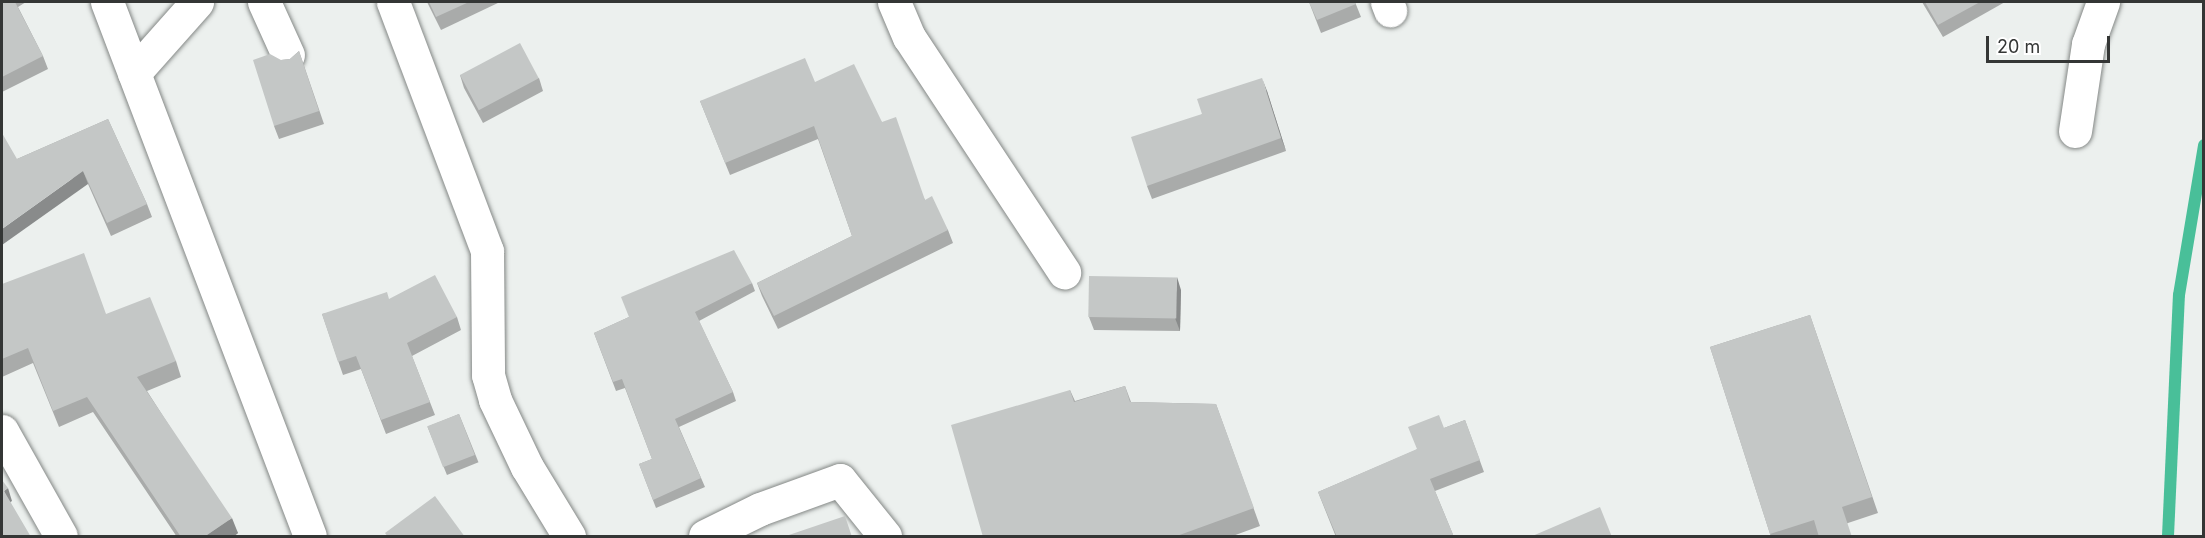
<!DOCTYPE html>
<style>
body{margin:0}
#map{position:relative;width:2205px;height:538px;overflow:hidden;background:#ecf0ee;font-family:Inter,sans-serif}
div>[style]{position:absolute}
.stream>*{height:12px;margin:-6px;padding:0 6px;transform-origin:6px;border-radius:6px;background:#49bf99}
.roads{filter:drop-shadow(0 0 2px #848886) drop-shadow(0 0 2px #848886)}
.minor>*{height:33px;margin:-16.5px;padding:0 16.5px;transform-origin:16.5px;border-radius:16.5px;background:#fff}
.wall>*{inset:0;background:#a9abaa;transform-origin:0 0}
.shaded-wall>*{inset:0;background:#898b8b}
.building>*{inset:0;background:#c4c7c6;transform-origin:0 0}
span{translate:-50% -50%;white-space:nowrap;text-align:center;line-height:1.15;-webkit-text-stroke:4.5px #fff;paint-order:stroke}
.frame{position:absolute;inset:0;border:3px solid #343635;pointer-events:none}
.scale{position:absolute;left:1986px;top:36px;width:124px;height:27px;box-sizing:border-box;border:3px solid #343635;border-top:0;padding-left:8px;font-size:18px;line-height:21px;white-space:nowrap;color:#343635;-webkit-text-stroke:4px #fff;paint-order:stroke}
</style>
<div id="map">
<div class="stream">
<div style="left:2168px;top:536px;width:241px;rotate:-87.4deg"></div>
<div style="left:2179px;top:295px;width:152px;rotate:-80.5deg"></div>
</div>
<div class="roads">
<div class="minor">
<div style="left:107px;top:2px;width:571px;rotate:69.19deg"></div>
<div style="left:264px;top:2px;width:58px;rotate:65.6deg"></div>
<div style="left:393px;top:2px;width:266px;rotate:69.3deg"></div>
<div style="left:487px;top:251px;width:124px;rotate:89.5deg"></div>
<div style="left:488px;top:375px;width:26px;rotate:74deg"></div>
<div style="left:495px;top:400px;width:74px;rotate:64.5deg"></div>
<div style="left:527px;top:467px;width:81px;rotate:58.7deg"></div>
<div style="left:894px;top:2px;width:38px;rotate:67deg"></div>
<div style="left:909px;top:37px;width:282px;rotate:56.6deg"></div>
<div style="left:1387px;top:2px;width:9px;rotate:69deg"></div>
<div style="left:134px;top:73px;width:95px;rotate:-48.4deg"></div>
<div style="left:2075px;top:131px;width:88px;rotate:-81.5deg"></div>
<div style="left:2088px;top:44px;width:45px;rotate:-70.3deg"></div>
<div style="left:2px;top:431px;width:120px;rotate:60.7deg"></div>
<div style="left:705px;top:536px;width:61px;rotate:-26.1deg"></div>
<div style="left:760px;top:509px;width:85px;rotate:-19.9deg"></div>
<div style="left:840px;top:480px;width:72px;rotate:51.2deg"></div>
</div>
</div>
<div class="wall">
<div style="clip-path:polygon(2px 2px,26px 2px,18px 7px,43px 56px,48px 69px,2px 92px)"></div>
<div style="clip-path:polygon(427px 2px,500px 2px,441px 30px)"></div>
<div style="clip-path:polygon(1309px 2px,1355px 2px,1361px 17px,1321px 33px)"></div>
<div style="clip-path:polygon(1922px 2px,2005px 2px,1943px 37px)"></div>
<div style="clip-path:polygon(299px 51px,324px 124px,279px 139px,274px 126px,281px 60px,290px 59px)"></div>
<div style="clip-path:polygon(460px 75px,539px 78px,543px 91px,483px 123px,464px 88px)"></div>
<div style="clip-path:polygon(815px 82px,882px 122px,925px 200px,948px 230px,953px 243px,778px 329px,762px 296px,757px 283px,852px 236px,818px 139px,730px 175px,700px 101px)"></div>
<div style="clip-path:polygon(1267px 91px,1286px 151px,1152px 199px,1147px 186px,1202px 114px)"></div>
<div style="clip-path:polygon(108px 119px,147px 204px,152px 217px,111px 236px,88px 184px,17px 159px)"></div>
<div style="clip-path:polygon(752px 283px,755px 291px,699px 321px,733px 392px,736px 401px,679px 427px,705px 487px,656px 508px,639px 464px,652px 459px,625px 388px,616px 391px,594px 333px,629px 317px)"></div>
<div style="clip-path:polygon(2px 284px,106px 314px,176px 361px,181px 377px,147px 391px,238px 533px,233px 537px,177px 537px,93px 412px,59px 427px,33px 363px,2px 377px)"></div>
<div style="clip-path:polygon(1181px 290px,1180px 331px,1094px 330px,1089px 317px)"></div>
<div style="clip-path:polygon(390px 299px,457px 317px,461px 330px,412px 356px,435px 415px,386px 434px,361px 369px,343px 375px,322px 314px)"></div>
<div style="clip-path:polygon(1810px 315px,1878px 513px,1848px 523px,1817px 537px,1771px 537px,1710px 347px)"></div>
<div style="clip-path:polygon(1125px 386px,1131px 402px,1216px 404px,1260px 526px,1230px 537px,983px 537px,1070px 390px,1075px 401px)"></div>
<div style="left:459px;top:414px;width:52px;height:34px;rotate:68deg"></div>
<div style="clip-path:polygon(1465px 420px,1484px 472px,1435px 491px,1454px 537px,1336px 537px,1318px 492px,1416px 450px,1444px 428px)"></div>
</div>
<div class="shaded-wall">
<div style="clip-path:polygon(1262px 78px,1267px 91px,1286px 151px,1281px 138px)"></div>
<div style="clip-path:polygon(83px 171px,88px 184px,2px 245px,2px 229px)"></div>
<div style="clip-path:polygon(1177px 277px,1181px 290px,1180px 331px,1175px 318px)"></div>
<div style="clip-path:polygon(8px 488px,12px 501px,9px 503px,4px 491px)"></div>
<div style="clip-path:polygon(232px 518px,238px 533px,233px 537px,204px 537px)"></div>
</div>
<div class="building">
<div style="clip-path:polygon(2px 2px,15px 2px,43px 56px,2px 77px)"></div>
<div style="clip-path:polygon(429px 2px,469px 2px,436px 17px)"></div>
<div style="clip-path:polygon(1309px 2px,1355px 2px,1356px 4px,1317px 20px)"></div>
<div style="clip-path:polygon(1925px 2px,1980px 2px,1938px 25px)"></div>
<div style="left:520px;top:43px;width:40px;height:68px;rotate:62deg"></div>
<div style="clip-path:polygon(299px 51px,319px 111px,274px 126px,253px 60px,270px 54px,281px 60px,290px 59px)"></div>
<div style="clip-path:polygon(805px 58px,815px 82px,854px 64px,882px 122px,896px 117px,925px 200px,932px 196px,948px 230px,774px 316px,757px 283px,852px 236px,814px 126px,725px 163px,700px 101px)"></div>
<div style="clip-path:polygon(1262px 78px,1281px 138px,1147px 186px,1131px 137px,1202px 114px,1197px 99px)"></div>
<div style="clip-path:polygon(108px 119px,147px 204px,107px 223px,83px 171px,2px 229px,2px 133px,17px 159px)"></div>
<div style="clip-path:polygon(734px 250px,752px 283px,695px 312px,733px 392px,675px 419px,701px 478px,653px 500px,639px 464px,652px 459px,622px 379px,613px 382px,594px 333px,629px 317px,621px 297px)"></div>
<div style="clip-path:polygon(84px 253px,106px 314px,150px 297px,176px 361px,137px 377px,232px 518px,204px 537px,181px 537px,87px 397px,53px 411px,28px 348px,2px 359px,2px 284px)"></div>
<div style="clip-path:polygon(435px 275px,457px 317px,407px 343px,430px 402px,381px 420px,356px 356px,338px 362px,322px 314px,387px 292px,389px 299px)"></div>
<div style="left:1089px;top:276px;width:88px;height:41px;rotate:1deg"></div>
<div style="clip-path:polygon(1810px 315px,1872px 497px,1842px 507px,1852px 537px,1819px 537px,1814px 520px,1770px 534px,1710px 347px)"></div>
<div style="clip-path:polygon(1125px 386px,1130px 402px,1216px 404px,1254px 508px,1174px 537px,983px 537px,951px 425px,1070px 390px,1074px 402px)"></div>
<div style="left:459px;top:414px;width:44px;height:34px;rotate:69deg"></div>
<div style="clip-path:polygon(1439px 415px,1444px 428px,1465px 420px,1480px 460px,1430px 479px,1454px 537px,1337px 537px,1318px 492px,1417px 449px,1408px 427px)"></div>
<div style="clip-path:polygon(2px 480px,8px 488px,4px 491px,31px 537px,2px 537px)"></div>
<div style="clip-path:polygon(435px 496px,465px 537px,388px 537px,385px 533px)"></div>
<div style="clip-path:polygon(1600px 507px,1612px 537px,1530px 537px)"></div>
<div style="clip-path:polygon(845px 516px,852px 537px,783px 537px)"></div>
</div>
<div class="frame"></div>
<div class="scale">20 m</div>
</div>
